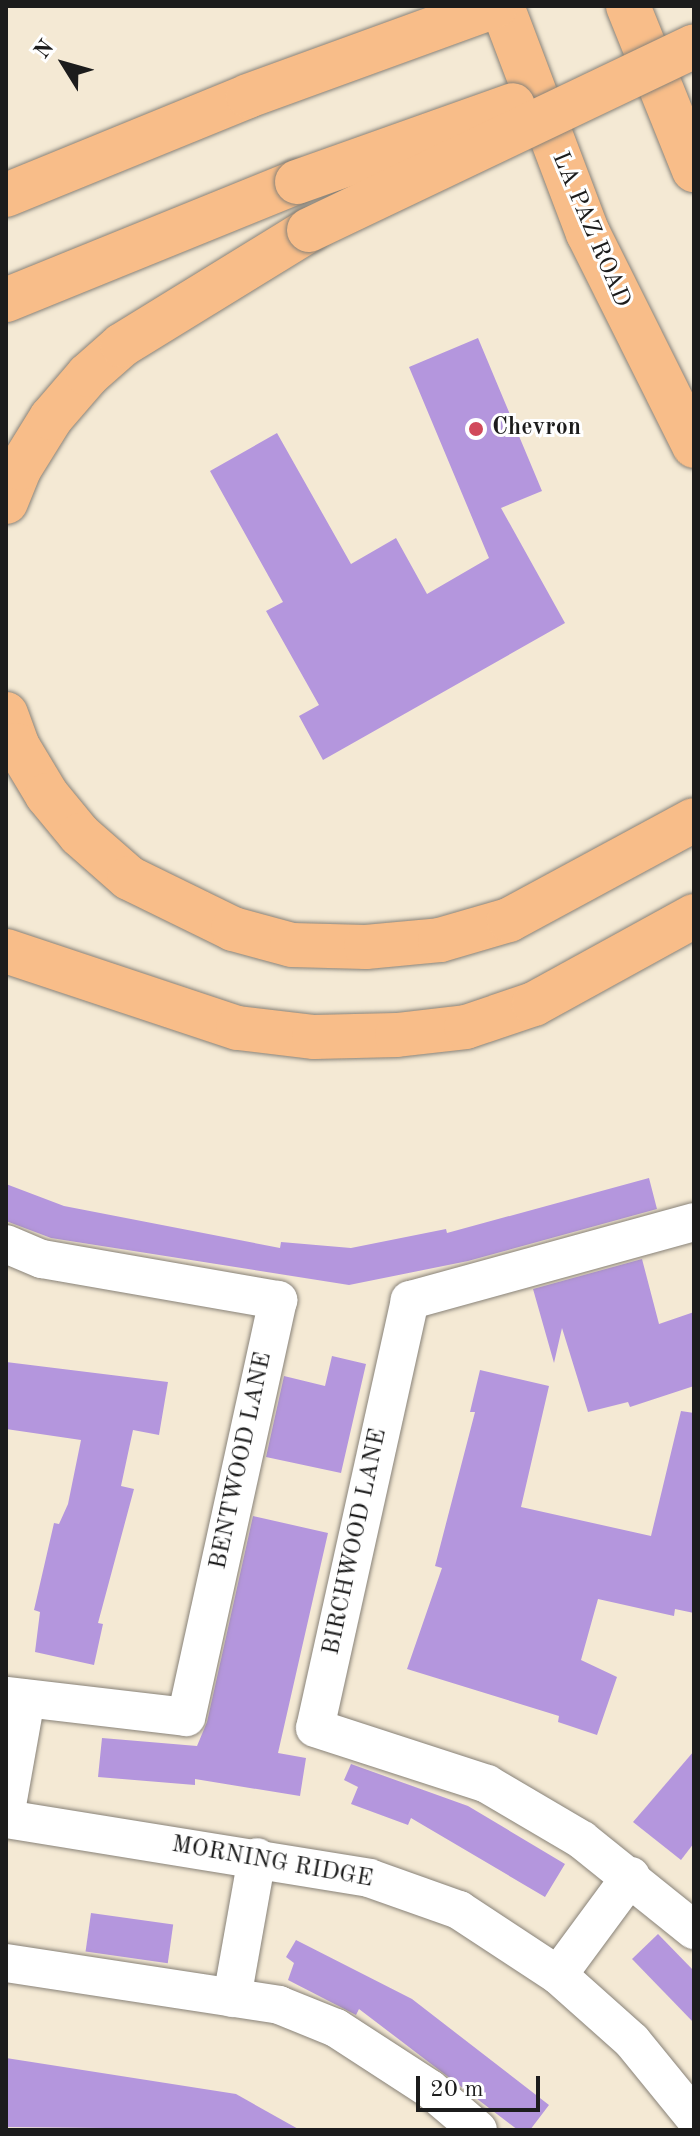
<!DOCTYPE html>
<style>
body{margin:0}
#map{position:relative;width:700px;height:2136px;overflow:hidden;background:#f4e9d4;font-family:"Old Standard TT",serif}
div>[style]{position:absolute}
.building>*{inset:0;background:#b496dd;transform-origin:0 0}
.roads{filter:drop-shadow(0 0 2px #888278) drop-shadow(0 0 2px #888278)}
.street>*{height:38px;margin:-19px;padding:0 19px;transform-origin:19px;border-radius:19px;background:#fff}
.primary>*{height:44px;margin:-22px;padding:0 22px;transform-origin:22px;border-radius:22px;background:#f8bd89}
.highway>*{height:44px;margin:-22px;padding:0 22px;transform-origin:22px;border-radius:22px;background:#f8bd89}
.bridges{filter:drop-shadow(0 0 2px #888278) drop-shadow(0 0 2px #888278)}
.highway-bridge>*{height:44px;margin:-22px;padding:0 22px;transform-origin:22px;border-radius:22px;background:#f8bd89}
.dots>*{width:22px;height:22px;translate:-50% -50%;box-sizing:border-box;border:4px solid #fff;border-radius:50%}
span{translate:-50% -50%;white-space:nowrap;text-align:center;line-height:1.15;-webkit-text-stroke:6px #fff;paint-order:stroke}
.street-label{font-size:24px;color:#1c1c1c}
.poi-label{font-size:24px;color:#1c1c1c;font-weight:700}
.left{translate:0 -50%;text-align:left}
.frame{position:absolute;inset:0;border:8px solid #1c1c1c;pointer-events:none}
.north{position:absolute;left:24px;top:24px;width:80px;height:80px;-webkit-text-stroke:6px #fff;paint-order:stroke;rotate:307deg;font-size:22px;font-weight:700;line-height:32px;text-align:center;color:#1c1c1c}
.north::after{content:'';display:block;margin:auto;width:28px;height:36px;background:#1c1c1c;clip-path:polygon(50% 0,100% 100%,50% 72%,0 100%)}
.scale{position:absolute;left:416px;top:2076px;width:124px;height:36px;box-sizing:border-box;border:4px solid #1c1c1c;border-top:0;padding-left:10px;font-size:24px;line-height:28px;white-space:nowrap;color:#1c1c1c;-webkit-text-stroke:6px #fff;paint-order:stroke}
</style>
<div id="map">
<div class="building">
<div style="clip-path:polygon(478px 338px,542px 491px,501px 508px,565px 623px,323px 760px,299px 716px,319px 705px,266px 611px,283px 602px,210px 471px,277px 433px,351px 564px,396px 538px,427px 594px,489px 558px,409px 367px)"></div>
<div style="clip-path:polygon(649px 1178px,657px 1209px,468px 1261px,349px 1285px,51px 1238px,6px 1221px,6px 1184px,64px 1206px,280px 1248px,281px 1242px,351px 1248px,446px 1229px,447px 1233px)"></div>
<div style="clip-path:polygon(642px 1259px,659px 1324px,694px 1312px,694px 1386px,630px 1407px,628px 1402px,588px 1412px,562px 1328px,554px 1363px,533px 1289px)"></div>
<div style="clip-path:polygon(332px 1356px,366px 1364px,341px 1473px,266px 1457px,284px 1376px,325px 1386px)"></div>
<div style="clip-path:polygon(6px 1362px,168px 1382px,159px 1435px,133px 1430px,121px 1486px,134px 1489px,98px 1623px,103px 1624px,94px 1665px,35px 1652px,40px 1612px,34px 1610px,54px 1523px,59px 1524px,68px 1504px,81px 1440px,6px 1429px)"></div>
<div style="clip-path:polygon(480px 1370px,549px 1386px,521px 1507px,651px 1536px,681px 1411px,694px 1413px,694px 1613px,675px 1609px,674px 1616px,598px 1599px,581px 1660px,617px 1677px,597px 1735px,558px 1722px,559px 1716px,407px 1669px,442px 1568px,435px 1566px,475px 1412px,470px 1412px)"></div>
<div style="clip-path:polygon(253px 1516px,328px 1533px,278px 1753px,306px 1758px,300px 1796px,195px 1779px,195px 1785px,98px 1777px,102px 1738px,197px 1746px,207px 1722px)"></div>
<div style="clip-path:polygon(694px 1751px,694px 1843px,681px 1860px,633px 1822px)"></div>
<div style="clip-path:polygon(351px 1764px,468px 1806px,565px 1864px,545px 1897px,411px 1818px,408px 1825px,351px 1804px,358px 1787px,344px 1780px)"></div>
<div style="left:91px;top:1913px;width:83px;height:39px;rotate:8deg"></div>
<div style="clip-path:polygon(658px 1934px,694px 1971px,694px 2023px,632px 1959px)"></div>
<div style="clip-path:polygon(296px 1940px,412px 1999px,549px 2105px,530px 2130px,518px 2130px,359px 2009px,356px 2015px,288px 1980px,294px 1963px,286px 1957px)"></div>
<div style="clip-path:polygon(6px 2058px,236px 2094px,300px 2130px,6px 2127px)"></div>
</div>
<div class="roads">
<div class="street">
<div style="left:694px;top:1222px;width:295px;rotate:164.6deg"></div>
<div style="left:410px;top:1300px;width:438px;rotate:102.5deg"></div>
<div style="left:315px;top:1728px;width:181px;rotate:18deg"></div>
<div style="left:487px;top:1784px;width:110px;rotate:30.5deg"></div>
<div style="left:582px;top:1840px;width:144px;rotate:38.8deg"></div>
<div style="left:6px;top:1244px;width:39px;rotate:23deg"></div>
<div style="left:42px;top:1259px;width:240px;rotate:9.9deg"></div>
<div style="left:278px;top:1300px;width:427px;rotate:102.4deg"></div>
<div style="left:186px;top:1717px;width:181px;rotate:-173.3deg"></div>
<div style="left:6px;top:1811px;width:114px;rotate:-79.9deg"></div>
<div style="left:6px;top:1819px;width:368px;rotate:9.2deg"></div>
<div style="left:369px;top:1878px;width:96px;rotate:19.6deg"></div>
<div style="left:459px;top:1910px;width:118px;rotate:33.3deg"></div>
<div style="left:558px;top:1975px;width:99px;rotate:41.7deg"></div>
<div style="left:632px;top:2041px;width:98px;rotate:50.8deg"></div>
<div style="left:6px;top:1963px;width:276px;rotate:8.7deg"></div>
<div style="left:279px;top:2005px;width:61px;rotate:22deg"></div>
<div style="left:336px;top:2028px;width:112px;rotate:33deg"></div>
<div style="left:430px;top:2089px;width:63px;rotate:40.5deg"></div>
<div style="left:558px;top:1975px;width:123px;rotate:-53.6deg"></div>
<div style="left:232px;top:1998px;width:143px;rotate:-79.9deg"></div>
</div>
<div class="primary">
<div style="left:502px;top:6px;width:243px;rotate:69.3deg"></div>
<div style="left:588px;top:233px;width:238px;rotate:63.5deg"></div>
<div style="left:628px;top:6px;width:177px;rotate:68.1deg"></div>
</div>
<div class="highway">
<div style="left:6px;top:195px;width:261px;rotate:-22.2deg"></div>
<div style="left:248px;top:96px;width:263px;rotate:-20deg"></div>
<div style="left:6px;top:300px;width:314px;rotate:-22.1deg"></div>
<div style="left:6px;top:502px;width:37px;rotate:-68deg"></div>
<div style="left:20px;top:468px;width:59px;rotate:-58.2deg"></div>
<div style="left:51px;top:418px;width:57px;rotate:-49.3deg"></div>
<div style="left:88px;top:375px;width:45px;rotate:-41.4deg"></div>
<div style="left:122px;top:345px;width:220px;rotate:-31.6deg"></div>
<div style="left:6px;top:714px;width:33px;rotate:70deg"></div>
<div style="left:17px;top:745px;width:58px;rotate:59deg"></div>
<div style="left:47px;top:795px;width:52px;rotate:50.5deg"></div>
<div style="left:80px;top:835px;width:65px;rotate:41.3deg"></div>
<div style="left:129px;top:878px;width:116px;rotate:26.1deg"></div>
<div style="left:233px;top:929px;width:61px;rotate:15.2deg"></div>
<div style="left:292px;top:945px;width:74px;rotate:1.5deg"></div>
<div style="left:366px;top:947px;width:74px;rotate:-5.4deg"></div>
<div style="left:440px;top:940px;width:72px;rotate:-16.2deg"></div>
<div style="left:509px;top:920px;width:210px;rotate:-28.4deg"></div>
<div style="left:6px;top:951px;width:244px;rotate:18.4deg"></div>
<div style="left:238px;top:1028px;width:77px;rotate:6.8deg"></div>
<div style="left:314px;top:1037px;width:83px;rotate:-1.4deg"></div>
<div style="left:397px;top:1035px;width:69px;rotate:-6.6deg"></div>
<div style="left:466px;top:1027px;width:72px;rotate:-18.7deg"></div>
<div style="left:534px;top:1004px;width:183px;rotate:-28.8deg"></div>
</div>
</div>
<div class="bridges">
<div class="highway-bridge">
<div style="left:297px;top:182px;width:229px;rotate:-19.6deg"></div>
<div style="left:309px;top:230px;width:427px;rotate:-25.5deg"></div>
</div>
</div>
<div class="dots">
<div style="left:476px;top:429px;background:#d1495b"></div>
</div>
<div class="street-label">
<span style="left:590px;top:230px;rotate:67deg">LA PAZ ROAD</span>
<span style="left:242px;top:1461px;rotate:-78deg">BENTWOOD LANE</span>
<span style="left:356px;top:1542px;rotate:-78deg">BIRCHWOOD LANE</span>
<span style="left:272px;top:1863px;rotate:10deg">MORNING RIDGE</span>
</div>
<div class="poi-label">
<span class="left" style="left:492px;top:429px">Chevron</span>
</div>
<div class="frame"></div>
<div class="north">N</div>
<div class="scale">20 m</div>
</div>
